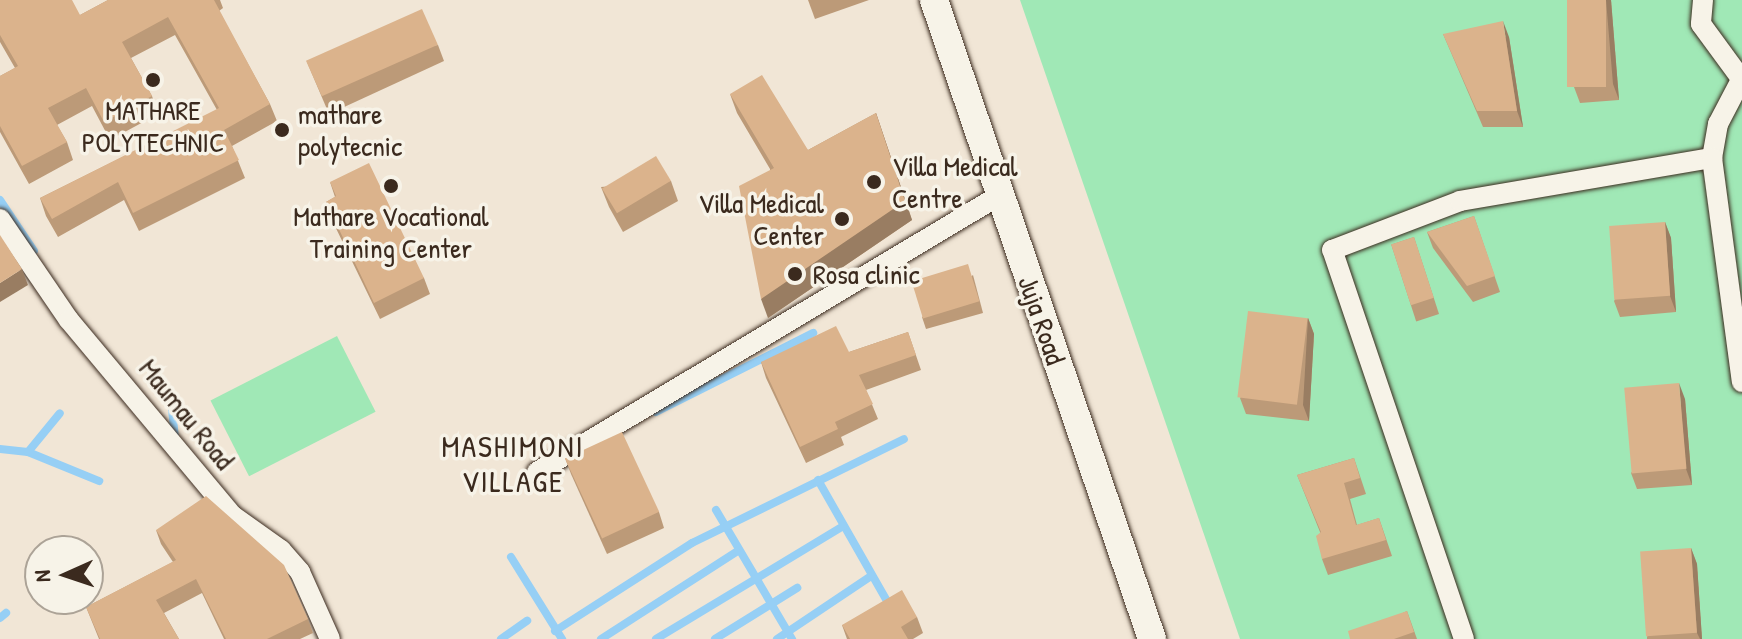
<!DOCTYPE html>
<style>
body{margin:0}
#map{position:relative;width:1742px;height:639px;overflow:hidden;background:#f1e6d6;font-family:"Patrick Hand",sans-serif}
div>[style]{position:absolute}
.green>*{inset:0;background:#a0e8b6;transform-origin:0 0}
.stream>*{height:8px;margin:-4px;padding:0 4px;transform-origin:4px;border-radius:4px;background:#96cff5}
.roads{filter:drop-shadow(0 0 2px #3b2a1e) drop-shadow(0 0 2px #3b2a1e)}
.street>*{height:20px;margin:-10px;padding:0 10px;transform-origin:10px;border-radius:10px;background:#f7f3e8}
.secondary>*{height:28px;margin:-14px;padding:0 14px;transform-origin:14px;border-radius:14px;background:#f7f3e8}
.wall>*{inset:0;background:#bc9a78;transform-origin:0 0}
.shaded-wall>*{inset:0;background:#997d62}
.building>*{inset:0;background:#dbb38c;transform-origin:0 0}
.dots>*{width:22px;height:22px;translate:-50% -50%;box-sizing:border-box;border:4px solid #f7f3e8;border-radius:50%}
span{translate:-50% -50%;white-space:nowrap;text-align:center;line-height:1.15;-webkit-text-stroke:7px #f7f3e8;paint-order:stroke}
.poi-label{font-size:28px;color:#3b2a1e}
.left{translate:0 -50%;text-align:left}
.right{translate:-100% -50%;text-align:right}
.street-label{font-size:28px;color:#3b2a1e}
.neighbourhood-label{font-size:30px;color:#3b2a1e;letter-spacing:2px}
.north{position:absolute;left:24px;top:535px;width:80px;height:80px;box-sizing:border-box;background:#f7f3e8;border:2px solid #aca397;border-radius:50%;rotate:267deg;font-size:22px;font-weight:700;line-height:32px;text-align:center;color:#3b2a1e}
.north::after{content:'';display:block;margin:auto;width:28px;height:36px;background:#3b2a1e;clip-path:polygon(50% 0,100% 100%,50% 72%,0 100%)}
</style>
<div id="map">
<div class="green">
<div style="clip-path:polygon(1020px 0,1742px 0,1742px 639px,1240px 639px)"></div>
<div style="left:337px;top:336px;width:85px;height:142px;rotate:63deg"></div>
</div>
<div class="stream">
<div style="left:0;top:200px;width:61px;rotate:56.3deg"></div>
<div style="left:171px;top:400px;width:38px;rotate:84deg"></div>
<div style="left:656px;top:412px;width:176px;rotate:-26.7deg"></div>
<div style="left:0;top:449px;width:28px;rotate:6deg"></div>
<div style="left:28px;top:452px;width:50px;rotate:-50.6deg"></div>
<div style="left:28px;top:452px;width:77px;rotate:22.2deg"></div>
<div style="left:818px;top:480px;width:147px;rotate:60.3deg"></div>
<div style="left:716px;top:510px;width:150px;rotate:59.5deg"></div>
<div style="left:511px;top:557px;width:97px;rotate:58.1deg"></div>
<div style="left:0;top:618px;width:8px;rotate:-40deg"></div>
<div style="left:555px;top:631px;width:163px;rotate:-32.7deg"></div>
<div style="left:692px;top:543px;width:236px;rotate:-26.1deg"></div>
<div style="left:501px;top:639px;width:32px;rotate:-35deg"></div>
<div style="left:601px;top:639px;width:161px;rotate:-32.8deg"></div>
<div style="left:656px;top:639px;width:218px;rotate:-31.1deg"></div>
<div style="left:715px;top:639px;width:97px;rotate:-31.9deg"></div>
<div style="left:777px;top:639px;width:113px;rotate:-33.8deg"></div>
</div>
<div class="roads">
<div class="street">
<div style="left:1703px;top:0;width:24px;rotate:95deg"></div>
<div style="left:1701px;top:24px;width:69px;rotate:53.8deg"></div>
<div style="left:1712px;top:158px;width:35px;rotate:-80deg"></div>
<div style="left:1718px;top:124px;width:50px;rotate:-62.4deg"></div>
<div style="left:0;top:219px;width:122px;rotate:55.7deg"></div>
<div style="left:69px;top:320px;width:256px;rotate:50.1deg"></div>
<div style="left:233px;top:516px;width:59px;rotate:35.3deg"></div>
<div style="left:281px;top:550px;width:29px;rotate:49deg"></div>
<div style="left:300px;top:572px;width:73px;rotate:65.9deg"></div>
<div style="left:537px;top:472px;width:540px;rotate:-30.89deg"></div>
<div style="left:1464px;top:639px;width:411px;rotate:-108.7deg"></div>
<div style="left:1332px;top:250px;width:137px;rotate:-20.9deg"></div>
<div style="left:1460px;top:201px;width:256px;rotate:-9.7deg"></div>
<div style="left:1712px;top:158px;width:226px;rotate:82.4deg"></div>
</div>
<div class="secondary">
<div style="left:934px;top:0;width:675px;rotate:71.16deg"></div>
</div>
</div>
<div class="wall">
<div style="clip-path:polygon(0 0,80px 15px,108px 0,220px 0,223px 8px,219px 11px,270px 104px,277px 121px,232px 146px,245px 178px,139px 231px,124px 200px,58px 237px,46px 216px,40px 198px,217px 110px,175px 35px,131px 58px,152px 96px,158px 114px,110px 140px,92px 106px,57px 125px,67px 142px,73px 160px,29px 184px,0 132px,0 76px,15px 68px,0 42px)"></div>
<div style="clip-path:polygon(808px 0,869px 0,815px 19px)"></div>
<div style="clip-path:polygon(1567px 0,1611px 0,1619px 100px,1580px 103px,1574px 87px)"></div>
<div style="clip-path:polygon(1443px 34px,1509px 37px,1523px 127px,1483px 127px)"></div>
<div style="clip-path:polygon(438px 45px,444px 61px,329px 114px,307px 62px)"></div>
<div style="clip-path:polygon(730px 94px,808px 150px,876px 113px,912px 220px,768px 318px,770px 169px,737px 113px)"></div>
<div style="clip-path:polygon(671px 181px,678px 201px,623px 232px,609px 207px,601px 187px)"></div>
<div style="clip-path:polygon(330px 182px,424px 278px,430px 294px,380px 319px,331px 218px,326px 202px,335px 197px)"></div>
<div style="clip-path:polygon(1474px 216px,1500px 292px,1473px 302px,1433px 248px,1427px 232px)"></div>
<div style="clip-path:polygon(1665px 222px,1671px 238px,1676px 312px,1620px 317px,1614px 301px)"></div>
<div style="left:1414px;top:237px;width:81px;height:24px;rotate:72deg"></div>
<div style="clip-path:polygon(973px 275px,983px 313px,926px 329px,922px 317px)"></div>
<div style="clip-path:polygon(1308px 318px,1314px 334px,1309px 421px,1246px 414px,1240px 398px)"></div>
<div style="clip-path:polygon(908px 332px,921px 370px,866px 390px,878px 419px,841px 437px,844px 445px,806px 463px,766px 378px,761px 362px,849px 352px)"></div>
<div style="clip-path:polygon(1685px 399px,1692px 485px,1637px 489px,1631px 473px)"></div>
<div style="clip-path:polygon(565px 458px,659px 512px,664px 528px,607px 554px,571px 474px)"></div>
<div style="clip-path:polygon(1354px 458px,1366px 494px,1350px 499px,1357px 525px,1379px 518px,1392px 556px,1328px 575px,1322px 559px,1320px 532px,1297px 475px)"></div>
<div style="clip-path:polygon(156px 530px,308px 619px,313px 633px,300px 639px,224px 639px,202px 593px,164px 613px,179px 639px,99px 639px,86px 607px,173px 562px,161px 544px)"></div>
<div style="clip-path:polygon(1691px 548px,1697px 564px,1702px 639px,1647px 639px,1647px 637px)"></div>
<div style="clip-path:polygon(1407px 611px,1417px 639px,1350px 639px)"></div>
<div style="clip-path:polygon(917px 617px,923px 633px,913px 639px,847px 639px,842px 625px)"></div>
</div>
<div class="shaded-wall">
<div style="clip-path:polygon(1606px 0,1611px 0,1619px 100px,1613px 84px)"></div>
<div style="clip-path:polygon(1503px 21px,1509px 37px,1523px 127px,1517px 111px)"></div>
<div style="clip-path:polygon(876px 113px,912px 220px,768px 318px,761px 299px)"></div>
<div style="clip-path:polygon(1665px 222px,1671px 238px,1676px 312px,1670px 296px)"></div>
<div style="clip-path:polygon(22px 269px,28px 285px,0 302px,0 283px)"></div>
<div style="clip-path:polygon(1308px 318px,1314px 334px,1309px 421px,1303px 405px)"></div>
<div style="clip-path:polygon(1679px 383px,1685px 399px,1692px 485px,1686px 469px)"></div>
<div style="clip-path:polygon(1691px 548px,1697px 564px,1702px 639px,1700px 639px,1697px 633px)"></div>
</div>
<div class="building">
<div style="clip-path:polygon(0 0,72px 0,80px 15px,108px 0,214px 0,270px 104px,224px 130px,239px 160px,133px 213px,118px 182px,52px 219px,40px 198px,219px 108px,168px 17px,122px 42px,152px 96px,104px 122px,86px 88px,48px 108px,67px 142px,22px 166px,0 126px,0 76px,18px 66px,0 35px)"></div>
<div style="left:1567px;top:0;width:39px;height:87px"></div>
<div style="left:422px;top:9px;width:39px;height:127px;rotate:66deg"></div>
<div style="clip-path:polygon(1503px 21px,1517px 111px,1477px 111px,1443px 34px)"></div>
<div style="clip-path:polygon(762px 75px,808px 150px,876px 113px,905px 201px,761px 299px,739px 186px,774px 168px,730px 94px)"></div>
<div style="left:656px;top:156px;width:29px;height:63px;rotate:59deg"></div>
<div style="clip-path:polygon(369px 163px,424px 278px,374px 303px,326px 202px,336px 196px,330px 182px)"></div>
<div style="clip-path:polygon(1474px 216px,1495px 276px,1467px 286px,1427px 232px)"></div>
<div style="left:1665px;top:222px;width:74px;height:56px;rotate:86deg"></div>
<div style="clip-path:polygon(0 235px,22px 269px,0 283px)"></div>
<div style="left:1414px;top:237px;width:64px;height:24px;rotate:72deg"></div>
<div style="left:968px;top:264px;width:39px;height:59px;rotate:73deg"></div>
<div style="left:1248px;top:311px;width:60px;height:87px;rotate:7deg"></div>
<div style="clip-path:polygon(836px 326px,849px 352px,908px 332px,916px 355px,859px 375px,873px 404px,835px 422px,838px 429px,800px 447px,761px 362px)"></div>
<div style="left:1679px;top:383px;width:86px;height:55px;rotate:85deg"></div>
<div style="left:622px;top:432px;width:88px;height:63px;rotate:65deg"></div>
<div style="clip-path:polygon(1354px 458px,1360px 478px,1344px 483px,1356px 525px,1379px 518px,1386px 540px,1322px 559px,1316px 536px,1321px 532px,1297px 475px)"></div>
<div style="clip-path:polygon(206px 496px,284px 565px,308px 619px,267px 639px,226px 639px,196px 579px,156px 600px,179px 639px,100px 639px,86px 607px,176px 560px,156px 530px)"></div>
<div style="left:1691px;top:548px;width:85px;height:51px;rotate:86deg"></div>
<div style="clip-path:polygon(902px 590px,917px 617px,901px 627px,908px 639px,850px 639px,842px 625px)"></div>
<div style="clip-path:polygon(1407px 611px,1414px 632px,1394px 639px,1350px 639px,1348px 631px)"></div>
</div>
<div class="dots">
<div style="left:153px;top:80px;background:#3b2a1e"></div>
<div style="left:282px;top:130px;background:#3b2a1e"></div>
<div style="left:874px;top:182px;background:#3b2a1e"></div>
<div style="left:391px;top:186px;background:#3b2a1e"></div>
<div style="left:842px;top:219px;background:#3b2a1e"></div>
<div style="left:795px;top:274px;background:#3b2a1e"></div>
</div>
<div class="poi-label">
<span style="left:153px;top:126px">MATHARE<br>POLYTECHNIC</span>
<span class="left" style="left:298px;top:130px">mathare<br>polytecnic</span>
<span class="left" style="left:892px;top:182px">Villa Medical<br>Centre</span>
<span class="right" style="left:824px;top:219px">Villa Medical<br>Center</span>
<span style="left:391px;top:232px">Mathare Vocational<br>Training Center</span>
<span class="left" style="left:813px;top:274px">Rosa clinic</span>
</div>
<div class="street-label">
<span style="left:1042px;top:320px;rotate:71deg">Juja Road</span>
<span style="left:187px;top:414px;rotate:51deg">Maumau Road</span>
</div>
<div class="neighbourhood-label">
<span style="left:513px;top:463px">MASHIMONI<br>VILLAGE</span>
</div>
<div class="north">N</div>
</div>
